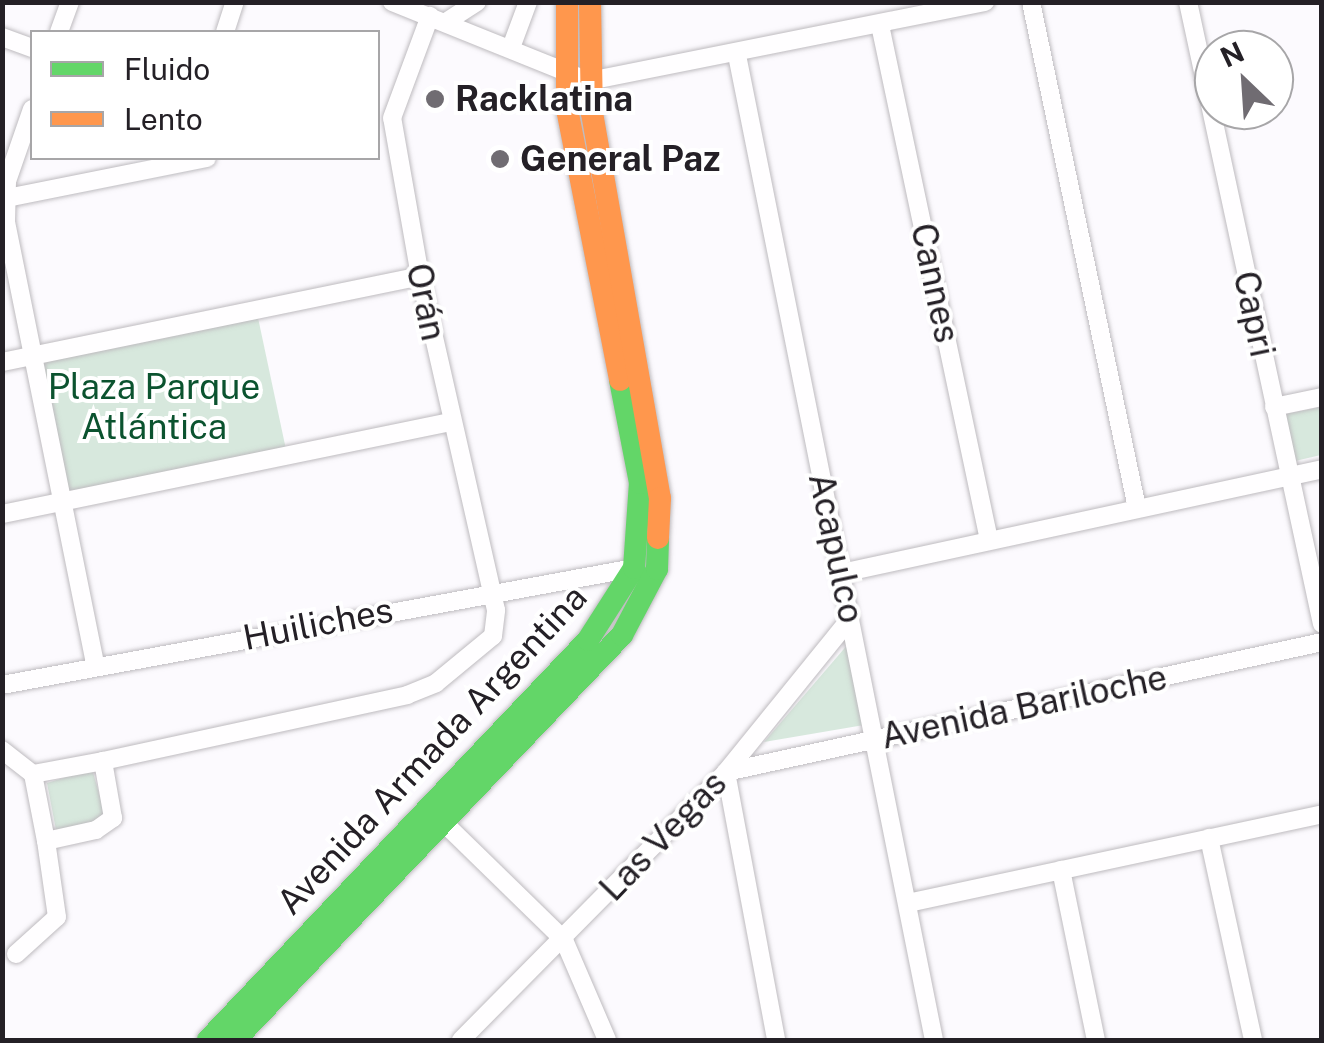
<!DOCTYPE html>
<meta charset="utf-8">
<style>
body{margin:0}
#map{position:relative;width:1324px;height:1043px;overflow:hidden;background:#fcfafe;font-family:"Public Sans",sans-serif}
div>[style]{position:absolute}
.green>*{inset:0;background:#d7e8dd;transform-origin:0 0}
.roads{filter:drop-shadow(0 0 2px #bebbbf) drop-shadow(0 0 2px #bebbbf)}
.street>*{height:18px;margin:-9px;padding:0 9px;transform-origin:9px;border-radius:9px;background:#fffeff}
.fast>*{height:22px;margin:-11px;padding:0 11px;transform-origin:11px;border-radius:11px;background:#63d668}
.slow>*{height:22px;margin:-11px;padding:0 11px;transform-origin:11px;border-radius:11px;background:#ff974d}
.dots>*{width:28px;height:28px;translate:-50% -50%;box-sizing:border-box;border:5px solid #fff;border-radius:50%}
span{translate:-50% -50%;white-space:nowrap;text-align:center;line-height:1.15;-webkit-text-stroke:8px #fff;paint-order:stroke}
.poi-label{font-size:35px;color:#242026;font-weight:700}
.left{translate:0 -50%;text-align:left}
.street-label{font-size:35px;color:#242026}
.park-label{font-size:35px;color:#0b532f}
.frame{position:absolute;inset:0;border:5px solid #242026;pointer-events:none}
.legend{position:absolute;left:30px;top:30px;width:350px;height:130px;box-sizing:border-box;background:#fff;border:2px solid #a7a6a8;margin:0;padding:12px 18px;list-style:none;font-size:30px;color:#242026}
.legend li{display:flex;align-items:center;gap:20px;height:50px}
.legend b{width:50px;border:2px solid #a7a6a8}
.north{position:absolute;left:1194px;top:30px;width:100px;height:100px;box-sizing:border-box;background:#fff;border:2px solid #a7a6a8;border-radius:50%;rotate:335deg;font-size:28px;font-weight:700;line-height:40px;text-align:center;color:#242026}
.north::after{content:'';display:block;margin:auto;width:35px;height:45px;background:#706c72;clip-path:polygon(50% 0,100% 100%,50% 72%,0 100%)}
</style>
<div id="map">
<div class="green">
<div style="left:257px;top:313px;width:141px;height:221px;rotate:78deg"></div>
<div style="clip-path:polygon(1321px 407px,1321px 455px,1295px 461px,1285px 414px)"></div>
<div style="clip-path:polygon(849px 643px,864px 725px,764px 742px)"></div>
<div style="clip-path:polygon(92px 769px,105px 814px,100px 822px,56px 830px,47px 783px)"></div>
</div>
<div class="roads">
<div class="street">
<div style="left:392px;top:2px;width:212px;rotate:21.9deg"></div>
<div style="left:589px;top:81px;width:404px;rotate:-11.3deg"></div>
<div style="left:1031px;top:2px;width:517px;rotate:78.17deg"></div>
<div style="left:1188px;top:2px;width:636px;rotate:77.84deg"></div>
<div style="left:446px;top:22px;width:37px;rotate:-33deg"></div>
<div style="left:880px;top:25px;width:526px;rotate:78.05deg"></div>
<div style="left:59px;top:32px;width:32px;rotate:-70deg"></div>
<div style="left:225px;top:32px;width:32px;rotate:-72deg"></div>
<div style="left:2px;top:37px;width:32px;rotate:20deg"></div>
<div style="left:512px;top:45px;width:46px;rotate:-69.6deg"></div>
<div style="left:737px;top:55px;width:1005px;rotate:78.69deg"></div>
<div style="left:32px;top:109px;width:76px;rotate:109.1deg"></div>
<div style="left:7px;top:181px;width:41px;rotate:91.4deg"></div>
<div style="left:6px;top:222px;width:452px;rotate:78.6deg"></div>
<div style="left:2px;top:199px;width:209px;rotate:-11.3deg"></div>
<div style="left:2px;top:362px;width:427px;rotate:-11.6deg"></div>
<div style="left:1274px;top:407px;width:49px;rotate:-11.8deg"></div>
<div style="left:2px;top:514px;width:458px;rotate:-11.6deg"></div>
<div style="left:842px;top:573px;width:491px;rotate:-12.2deg"></div>
<div style="left:2px;top:685px;width:643px;rotate:-10.49deg"></div>
<div style="left:2px;top:750px;width:39px;rotate:38deg"></div>
<div style="left:726px;top:772px;width:610px;rotate:-12.3deg"></div>
<div style="left:726px;top:772px;width:273px;rotate:79.4deg"></div>
<div style="left:439px;top:818px;width:175px;rotate:44.3deg"></div>
<div style="left:564px;top:940px;width:109px;rotate:66.7deg"></div>
<div style="left:1209px;top:838px;width:207px;rotate:77.7deg"></div>
<div style="left:46px;top:841px;width:68px;rotate:-101deg"></div>
<div style="left:33px;top:774px;width:71px;rotate:-10.5deg"></div>
<div style="left:1061px;top:870px;width:174px;rotate:78.4deg"></div>
<div style="left:908px;top:903px;width:423px;rotate:-12.1deg"></div>
<div style="left:16px;top:954px;width:55px;rotate:-42.1deg"></div>
<div style="left:57px;top:917px;width:77px;rotate:-98.2deg"></div>
<div style="left:46px;top:841px;width:51px;rotate:-12.4deg"></div>
<div style="left:96px;top:830px;width:21px;rotate:-35deg"></div>
<div style="left:113px;top:818px;width:58px;rotate:-100deg"></div>
<div style="left:103px;top:761px;width:311px;rotate:-12.2deg"></div>
<div style="left:407px;top:695px;width:31px;rotate:-22deg"></div>
<div style="left:436px;top:683px;width:74px;rotate:-39.5deg"></div>
<div style="left:493px;top:636px;width:26px;rotate:-83deg"></div>
<div style="left:496px;top:610px;width:343px;rotate:-102.8deg"></div>
<div style="left:420px;top:276px;width:160px;rotate:-100deg"></div>
<div style="left:392px;top:118px;width:109px;rotate:-69.6deg"></div>
<div style="left:461px;top:1040px;width:377px;rotate:-45.3deg"></div>
<div style="left:726px;top:772px;width:197px;rotate:-51deg"></div>
</div>
<div class="fast">
<div style="left:208px;top:1040px;width:552px;rotate:-46.47deg"></div>
<div style="left:588px;top:640px;width:85px;rotate:-57.4deg"></div>
<div style="left:634px;top:568px;width:85px;rotate:-86deg"></div>
<div style="left:640px;top:483px;width:105px;rotate:-101deg"></div>
<div style="left:235px;top:1040px;width:560px;rotate:-46.3deg"></div>
<div style="left:622px;top:635px;width:75px;rotate:-62.1deg"></div>
<div style="left:657px;top:569px;width:31px;rotate:-88deg"></div>
</div>
<div class="slow">
<div style="left:567px;top:2px;width:107px;rotate:90deg"></div>
<div style="left:567px;top:109px;width:276px;rotate:78.9deg"></div>
<div style="left:590px;top:2px;width:111px;rotate:89deg"></div>
<div style="left:592px;top:113px;width:391px;rotate:80deg"></div>
<div style="left:660px;top:498px;width:40px;rotate:92.9deg"></div>
</div>
</div>
<div class="dots">
<div style="left:435px;top:99px;background:#706c72"></div>
<div style="left:500px;top:159px;background:#706c72"></div>
</div>
<div class="poi-label">
<span class="left" style="left:455px;top:99px">Racklatina</span>
<span class="left" style="left:520px;top:159px">General Paz</span>
</div>
<div class="street-label">
<span style="left:935px;top:283px;rotate:78deg">Cannes</span>
<span style="left:426px;top:302px;rotate:78deg">Orán</span>
<span style="left:1254px;top:314px;rotate:78deg">Capri</span>
<span style="left:836px;top:548px;rotate:78deg">Acapulco</span>
<span style="left:318px;top:624px;rotate:-11deg">Huiliches</span>
<span style="left:1024px;top:707px;rotate:-12deg">Avenida Bariloche</span>
<span style="left:432px;top:750px;rotate:-47deg">Avenida Armada Argentina</span>
<span style="left:663px;top:836px;rotate:-46deg">Las Vegas</span>
</div>
<div class="park-label">
<span style="left:154px;top:407px">Plaza Parque<br>Atlántica</span>
</div>
<div class="frame"></div>
<ul class="legend">
<li><b style="height:12px;background:#63d668"></b>Fluido</li>
<li><b style="height:12px;background:#ff974d"></b>Lento</li>
</ul>
<div class="north">N</div>
</div>
